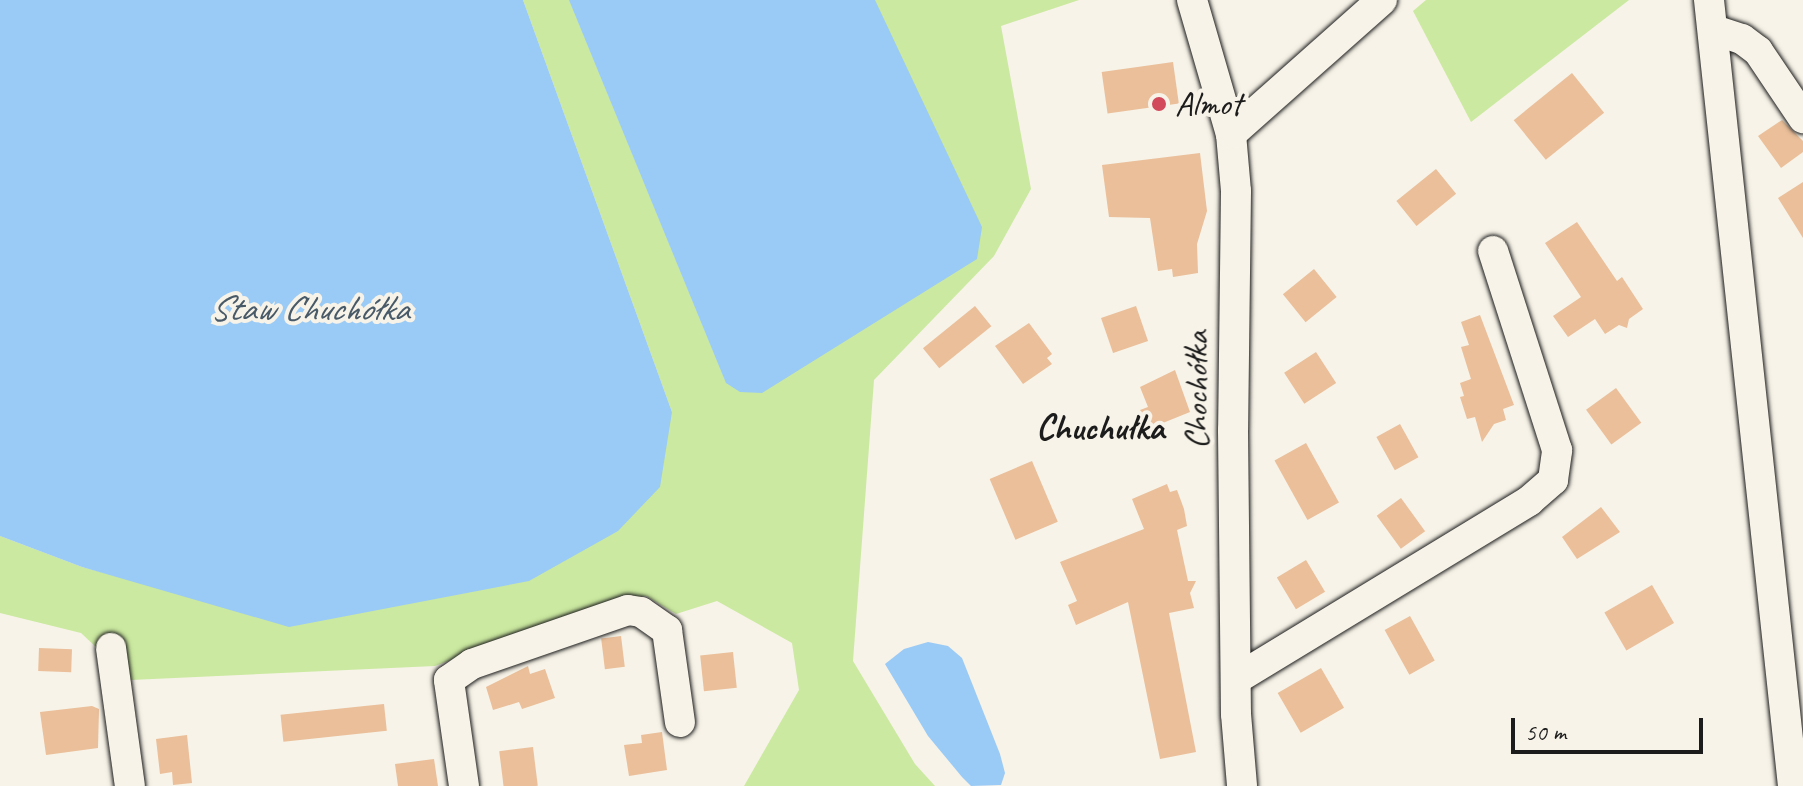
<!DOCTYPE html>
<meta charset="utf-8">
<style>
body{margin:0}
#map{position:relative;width:1803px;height:786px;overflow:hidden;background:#f7f3e8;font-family:Caveat,sans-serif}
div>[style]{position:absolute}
.green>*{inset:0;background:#cbe9a0}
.water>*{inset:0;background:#9acaf6}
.building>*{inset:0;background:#eabf9a;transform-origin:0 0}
.roads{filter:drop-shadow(0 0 2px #1c1c1c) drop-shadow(0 0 2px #1c1c1c)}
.minor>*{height:30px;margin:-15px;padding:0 15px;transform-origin:15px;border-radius:15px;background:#f7f3e8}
.dots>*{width:22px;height:22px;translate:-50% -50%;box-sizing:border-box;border:4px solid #f7f3e8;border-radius:50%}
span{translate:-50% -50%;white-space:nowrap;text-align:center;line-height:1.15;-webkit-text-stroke:8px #f7f3e8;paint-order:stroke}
.poi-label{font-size:34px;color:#1c1c1c}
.left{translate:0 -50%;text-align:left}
.street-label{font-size:34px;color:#1c1c1c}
.water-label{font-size:36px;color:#485968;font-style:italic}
.neighbourhood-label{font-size:36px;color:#1c1c1c;font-weight:700}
.scale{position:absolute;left:1511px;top:718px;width:192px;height:36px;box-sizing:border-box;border:4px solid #1c1c1c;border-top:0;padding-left:10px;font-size:24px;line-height:28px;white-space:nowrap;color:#1c1c1c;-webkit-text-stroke:6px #f7f3e8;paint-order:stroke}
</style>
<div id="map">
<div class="green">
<div style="clip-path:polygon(523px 0,1079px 0,1001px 26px,1031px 189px,994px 256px,874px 380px,853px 661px,915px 764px,935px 786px,744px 786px,799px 690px,792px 643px,717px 601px,676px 614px,646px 596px,605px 602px,435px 666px,131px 680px,81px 633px,0 613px,0 536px,82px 567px,172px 591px,672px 412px)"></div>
<div style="clip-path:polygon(1426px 0,1629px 0,1471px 122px,1413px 11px)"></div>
</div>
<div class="water">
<div style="clip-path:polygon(0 0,523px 0,672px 412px,660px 487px,618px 531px,529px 581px,289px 627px,82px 567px,0 536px)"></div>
<div style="clip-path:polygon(569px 0,875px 0,982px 227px,977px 259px,762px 393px,740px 392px,726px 383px)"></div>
<div style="clip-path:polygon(928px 642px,948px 646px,962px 658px,1000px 754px,1005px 773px,1001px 785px,971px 786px,962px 777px,928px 736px,885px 664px,904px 649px)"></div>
</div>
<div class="building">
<div style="left:1173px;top:62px;width:42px;height:72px;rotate:82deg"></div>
<div style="left:1572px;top:73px;width:51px;height:75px;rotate:51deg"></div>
<div style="clip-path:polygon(1782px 120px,1803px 141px,1803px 152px,1781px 168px,1758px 136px)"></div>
<div style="clip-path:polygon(1200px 153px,1207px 211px,1197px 244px,1198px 273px,1173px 277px,1172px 269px,1158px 271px,1150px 218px,1109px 217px,1102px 165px)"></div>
<div style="left:1436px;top:169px;width:32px;height:51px;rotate:51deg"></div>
<div style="clip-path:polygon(1803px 182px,1803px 238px,1778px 198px)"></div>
<div style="clip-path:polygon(1577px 222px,1617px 281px,1622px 277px,1643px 309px,1629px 319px,1627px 328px,1619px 325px,1605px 334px,1595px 319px,1568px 337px,1553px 316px,1581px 297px,1545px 243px)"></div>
<div style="left:1314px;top:269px;width:36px;height:40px;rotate:51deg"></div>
<div style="left:975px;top:306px;width:26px;height:67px;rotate:51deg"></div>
<div style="left:1136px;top:306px;width:37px;height:37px;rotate:71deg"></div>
<div style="clip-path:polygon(1480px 315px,1514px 405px,1503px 409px,1506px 420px,1494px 424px,1482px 442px,1475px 417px,1467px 419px,1460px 397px,1464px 396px,1460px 383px,1471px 379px,1461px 347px,1469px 345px,1461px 322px)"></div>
<div style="clip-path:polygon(1029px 323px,1052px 354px,1047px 358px,1052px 364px,1023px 384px,995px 346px)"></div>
<div style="left:1316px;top:352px;width:37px;height:38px;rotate:57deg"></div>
<div style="clip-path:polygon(1175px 370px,1190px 412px,1148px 429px,1140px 410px,1148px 407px,1140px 387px)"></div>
<div style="left:1616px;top:388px;width:43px;height:37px;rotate:54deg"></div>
<div style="left:1400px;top:424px;width:38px;height:27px;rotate:61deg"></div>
<div style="left:1306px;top:443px;width:68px;height:36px;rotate:61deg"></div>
<div style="left:1032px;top:461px;width:66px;height:46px;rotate:67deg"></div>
<div style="clip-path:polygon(1167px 484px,1170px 492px,1177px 490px,1184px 509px,1187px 526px,1177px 530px,1188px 581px,1196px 581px,1190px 593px,1194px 608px,1169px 613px,1196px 752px,1160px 759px,1128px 602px,1076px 625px,1068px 605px,1077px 601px,1060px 562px,1144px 529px,1132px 499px)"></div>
<div style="left:1401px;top:498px;width:41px;height:30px;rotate:54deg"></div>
<div style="clip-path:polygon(1601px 507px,1620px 532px,1577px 559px,1562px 537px)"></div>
<div style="left:1306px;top:560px;width:37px;height:34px;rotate:59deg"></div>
<div style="left:1652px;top:585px;width:44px;height:55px;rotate:60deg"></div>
<div style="left:1410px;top:616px;width:51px;height:29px;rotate:61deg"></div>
<div style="left:621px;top:636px;width:31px;height:20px;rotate:83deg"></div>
<div style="left:39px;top:648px;width:33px;height:23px;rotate:2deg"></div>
<div style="left:733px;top:652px;width:36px;height:33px;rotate:84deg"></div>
<div style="clip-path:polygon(528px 666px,530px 674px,545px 669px,555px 698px,522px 709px,519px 702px,493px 710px,486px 687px)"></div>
<div style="left:1321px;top:668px;width:46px;height:50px;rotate:60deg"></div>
<div style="left:384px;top:704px;width:27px;height:104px;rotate:84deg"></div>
<div style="clip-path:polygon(92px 706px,99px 709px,98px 748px,46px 755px,40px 712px)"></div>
<div style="clip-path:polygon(662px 732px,667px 770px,629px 776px,624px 745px,642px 743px,641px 735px)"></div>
<div style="clip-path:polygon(187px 735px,192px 783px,173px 785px,172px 772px,160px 774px,156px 739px)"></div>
<div style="left:533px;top:747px;width:39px;height:34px;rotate:83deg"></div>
<div style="clip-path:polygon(434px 759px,438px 786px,398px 786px,395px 764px)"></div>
</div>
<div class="roads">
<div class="minor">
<div style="left:1192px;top:0;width:140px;rotate:73.8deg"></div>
<div style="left:1231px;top:134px;width:57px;rotate:85deg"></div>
<div style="left:1236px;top:191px;width:239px;rotate:90.7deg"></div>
<div style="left:1233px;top:430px;width:284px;rotate:89.4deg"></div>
<div style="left:1236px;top:714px;width:72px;rotate:85.2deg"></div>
<div style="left:1709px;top:0;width:790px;rotate:83.9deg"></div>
<div style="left:1714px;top:30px;width:29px;rotate:18deg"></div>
<div style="left:1742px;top:39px;width:20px;rotate:37deg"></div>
<div style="left:1758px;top:51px;width:81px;rotate:56.1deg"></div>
<div style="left:1231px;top:134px;width:202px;rotate:-41.6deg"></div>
<div style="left:111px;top:648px;width:139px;rotate:82.2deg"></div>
<div style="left:1238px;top:678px;width:341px;rotate:-31.3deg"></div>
<div style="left:1529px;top:501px;width:32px;rotate:-41deg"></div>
<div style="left:1553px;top:480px;width:30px;rotate:-82deg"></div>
<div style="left:1557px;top:450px;width:209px;rotate:-107.8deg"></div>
<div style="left:464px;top:786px;width:107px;rotate:-98.1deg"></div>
<div style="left:449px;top:680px;width:28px;rotate:-35deg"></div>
<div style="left:472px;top:664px;width:165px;rotate:-19.1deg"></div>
<div style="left:628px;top:610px;width:13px;rotate:9deg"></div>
<div style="left:641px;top:612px;width:32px;rotate:35deg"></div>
<div style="left:667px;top:630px;width:93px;rotate:82deg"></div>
</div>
</div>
<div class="dots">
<div style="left:1159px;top:104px;background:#d1495b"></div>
</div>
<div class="poi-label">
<span class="left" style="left:1175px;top:104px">Almot</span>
</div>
<div class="street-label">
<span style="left:1196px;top:390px;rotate:-90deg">Chochółka</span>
</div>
<div class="water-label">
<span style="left:309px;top:309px">Staw Chuchółka</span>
</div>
<div class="neighbourhood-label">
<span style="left:1100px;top:428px">Chuchułka</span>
</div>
<div class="scale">50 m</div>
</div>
